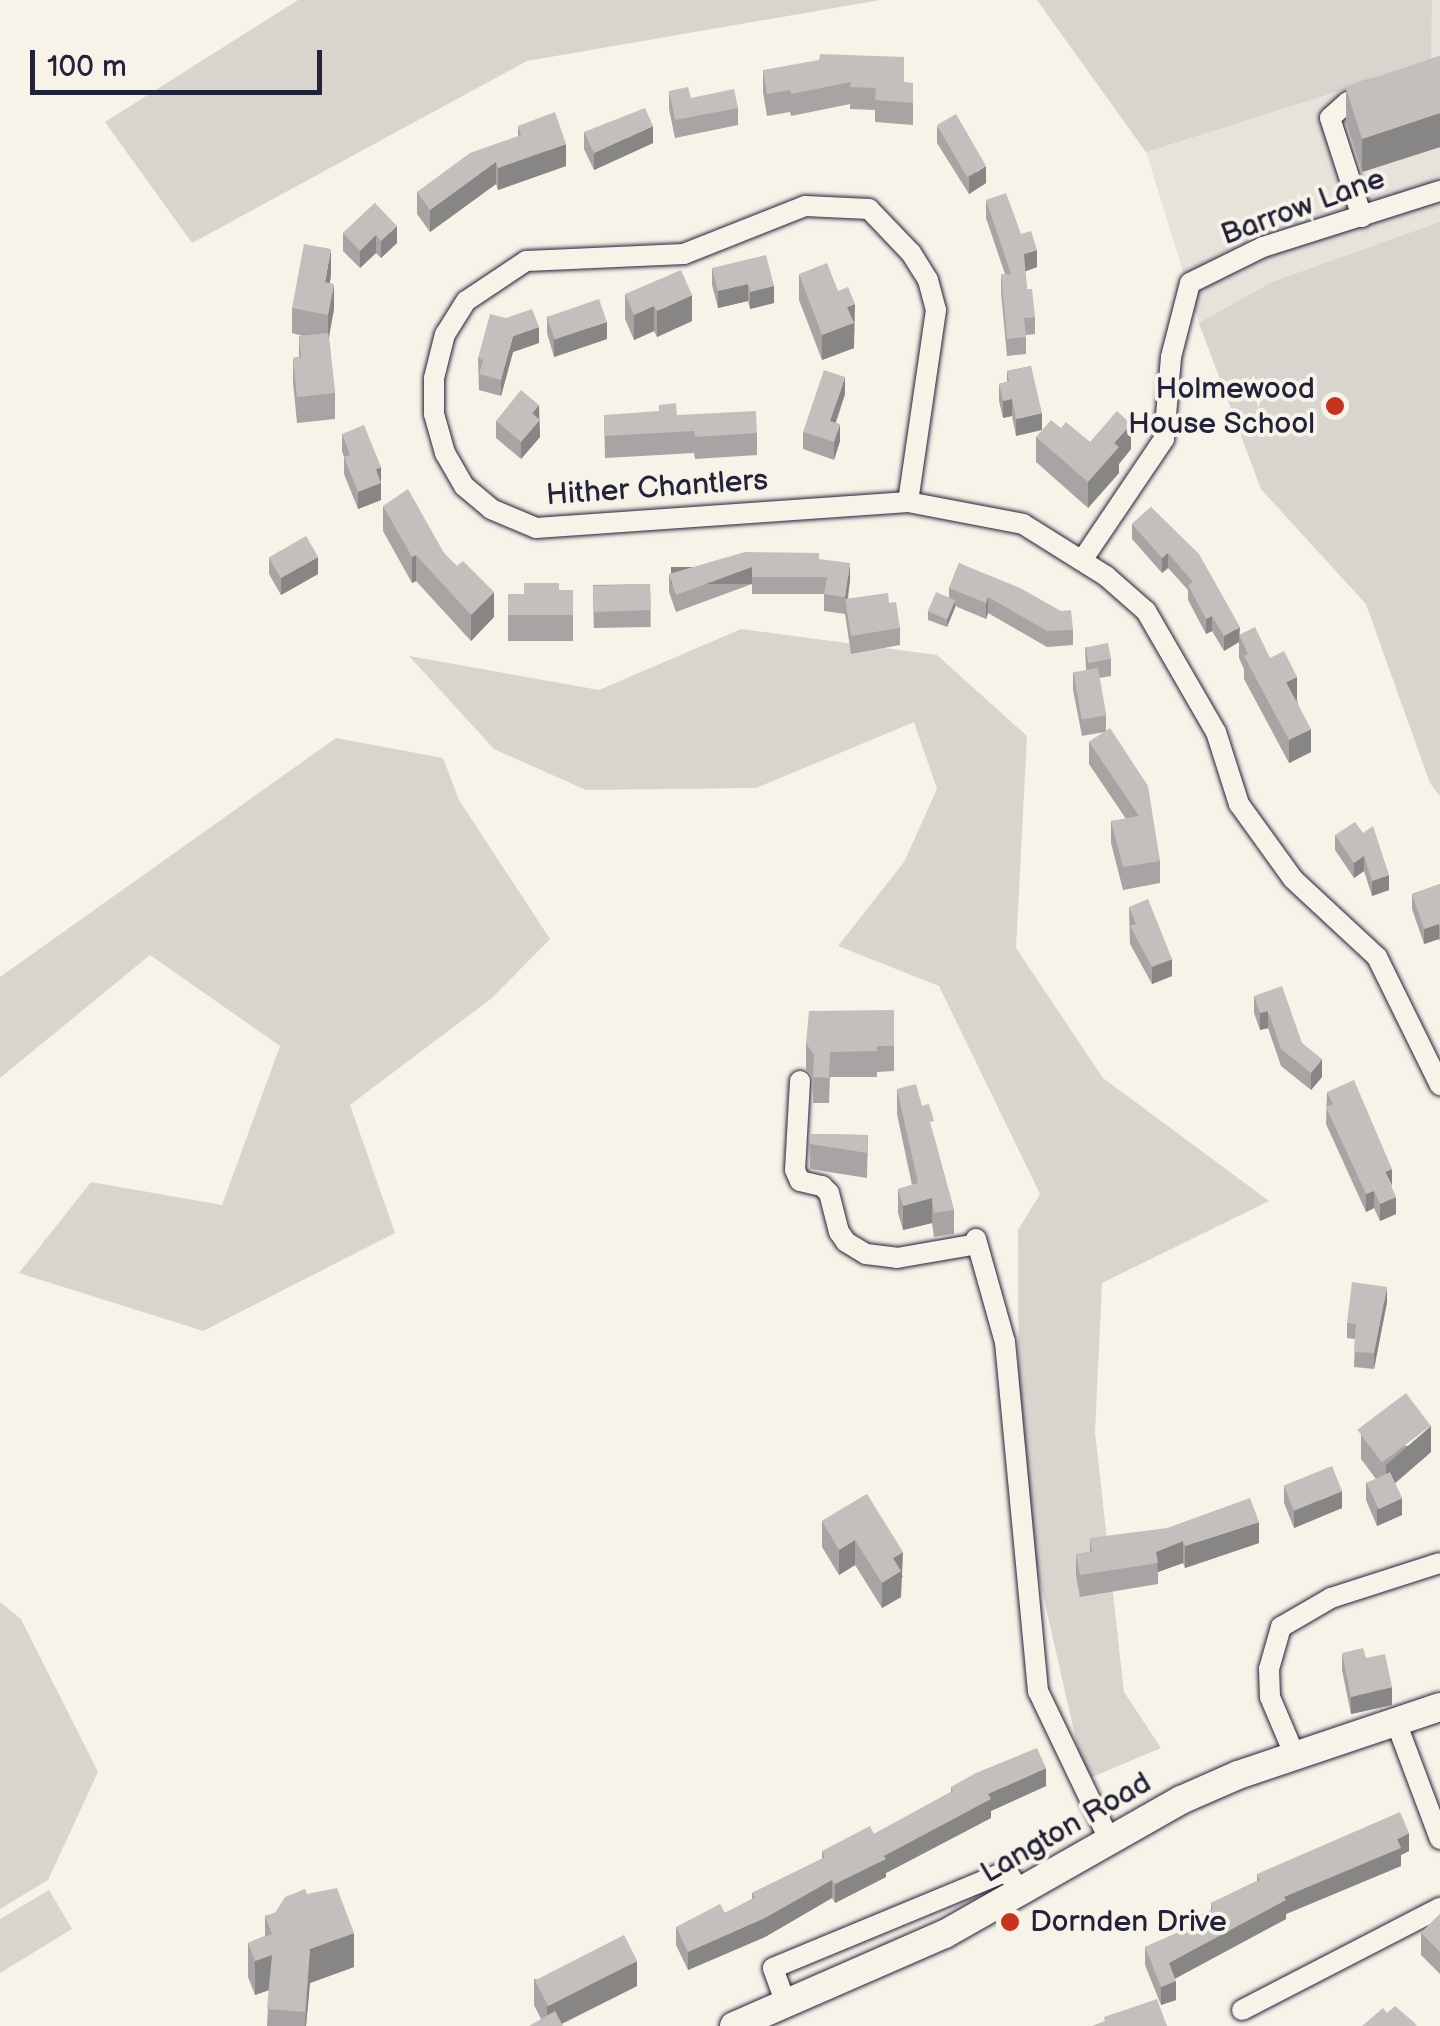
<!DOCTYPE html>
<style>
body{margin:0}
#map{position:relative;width:1440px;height:2026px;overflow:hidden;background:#f7f3e8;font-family:"Balsamiq Sans",sans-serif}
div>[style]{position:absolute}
.built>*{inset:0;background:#e7e3db}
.green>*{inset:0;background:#d8d5cf}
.roads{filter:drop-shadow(0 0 2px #22223b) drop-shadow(0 0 2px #22223b)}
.minor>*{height:20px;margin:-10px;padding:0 10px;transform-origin:10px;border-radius:10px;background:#f7f3e8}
.major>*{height:28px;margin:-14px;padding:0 14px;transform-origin:14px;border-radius:14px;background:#f7f3e8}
.wall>*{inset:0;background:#a7a4a3;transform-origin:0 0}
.shaded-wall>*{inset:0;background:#888684;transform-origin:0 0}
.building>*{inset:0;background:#c2bfbd;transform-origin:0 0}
.dots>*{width:28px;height:28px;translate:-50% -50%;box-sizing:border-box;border:5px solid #f7f3e8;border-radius:50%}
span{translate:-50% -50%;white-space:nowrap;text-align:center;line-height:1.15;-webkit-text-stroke:8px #f7f3e8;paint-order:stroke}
.street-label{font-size:30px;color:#22223b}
.poi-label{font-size:30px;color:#22223b}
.right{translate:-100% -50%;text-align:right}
.left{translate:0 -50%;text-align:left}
.scale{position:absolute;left:30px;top:50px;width:292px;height:45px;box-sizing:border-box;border:5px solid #22223b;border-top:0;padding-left:12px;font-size:30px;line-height:35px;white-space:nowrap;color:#22223b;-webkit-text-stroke:8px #f7f3e8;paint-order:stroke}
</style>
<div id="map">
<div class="built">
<div style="clip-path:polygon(1037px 0,1440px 0,1440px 796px,1430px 783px,1366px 604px,1261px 489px,1199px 323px,1146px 152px)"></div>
</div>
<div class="green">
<div style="clip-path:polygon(298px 0,880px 0,527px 61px,192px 243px,105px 122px)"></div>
<div style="clip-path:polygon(1037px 0,1432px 0,1431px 62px,1146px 152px)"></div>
<div style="clip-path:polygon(1440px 222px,1440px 796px,1430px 783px,1366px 604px,1261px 489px,1199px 323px,1272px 282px)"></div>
<div style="clip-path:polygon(741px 629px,937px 655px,1027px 736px,1016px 948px,1103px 1078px,1269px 1201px,1102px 1283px,1095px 1432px,1124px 1692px,1161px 1748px,1085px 1780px,1019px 1489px,1018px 1230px,1040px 1194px,939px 986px,838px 946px,904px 862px,937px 789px,914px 722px,756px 788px,586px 790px,494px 749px,409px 656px,599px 690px)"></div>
<div style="clip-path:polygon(336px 738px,443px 758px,459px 800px,550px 939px,492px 998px,350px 1105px,395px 1233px,203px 1331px,19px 1273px,91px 1182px,222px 1205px,280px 1046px,150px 955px,0 1078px,0 977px)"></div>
<div style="clip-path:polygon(0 1602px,21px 1619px,98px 1772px,48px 1880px,0 1909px)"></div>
<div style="clip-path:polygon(49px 1890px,72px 1929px,0 1973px,0 1919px)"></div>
</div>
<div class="roads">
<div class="minor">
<div style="left:1362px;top:217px;width:104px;rotate:-107.9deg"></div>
<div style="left:1330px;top:118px;width:24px;rotate:-42deg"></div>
<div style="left:1348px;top:102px;width:25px;rotate:-21deg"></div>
<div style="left:908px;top:502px;width:194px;rotate:-81.7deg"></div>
<div style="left:936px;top:310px;width:31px;rotate:-105deg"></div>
<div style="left:928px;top:280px;width:32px;rotate:-122deg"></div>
<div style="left:911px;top:253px;width:61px;rotate:-133.7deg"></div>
<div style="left:869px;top:209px;width:64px;rotate:-177.3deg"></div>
<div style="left:805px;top:206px;width:130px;rotate:158.4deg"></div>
<div style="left:684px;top:254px;width:158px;rotate:177.5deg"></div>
<div style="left:526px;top:261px;width:72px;rotate:146.3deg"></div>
<div style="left:466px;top:301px;width:39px;rotate:122deg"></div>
<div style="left:445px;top:334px;width:45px;rotate:104deg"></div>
<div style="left:434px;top:378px;width:36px;rotate:90deg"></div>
<div style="left:434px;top:414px;width:41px;rotate:74.2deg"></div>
<div style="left:445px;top:453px;width:38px;rotate:60deg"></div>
<div style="left:464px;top:486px;width:35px;rotate:40deg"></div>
<div style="left:491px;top:509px;width:49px;rotate:22.9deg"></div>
<div style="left:536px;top:528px;width:373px;rotate:-4deg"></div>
<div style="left:908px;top:502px;width:117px;rotate:10.8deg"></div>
<div style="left:1023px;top:524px;width:98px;rotate:32.1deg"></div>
<div style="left:1106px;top:576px;width:53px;rotate:41.2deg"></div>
<div style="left:1146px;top:611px;width:140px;rotate:60deg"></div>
<div style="left:1216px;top:732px;width:76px;rotate:72.3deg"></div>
<div style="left:1239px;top:804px;width:92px;rotate:54.2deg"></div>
<div style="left:1293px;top:879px;width:115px;rotate:42.9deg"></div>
<div style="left:1377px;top:957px;width:143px;rotate:63.8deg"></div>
<div style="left:1083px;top:559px;width:145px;rotate:-56deg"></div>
<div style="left:1164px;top:439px;width:82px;rotate:-85.1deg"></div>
<div style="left:1171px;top:357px;width:76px;rotate:-75.6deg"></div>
<div style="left:1190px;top:283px;width:81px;rotate:-26.3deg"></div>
<div style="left:1263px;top:247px;width:186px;rotate:-17.6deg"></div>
<div style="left:800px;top:1081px;width:89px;rotate:93.2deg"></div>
<div style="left:795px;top:1170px;width:12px;rotate:66deg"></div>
<div style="left:800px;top:1181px;width:23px;rotate:13deg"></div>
<div style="left:822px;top:1186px;width:10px;rotate:45deg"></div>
<div style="left:829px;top:1193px;width:40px;rotate:75.6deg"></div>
<div style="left:839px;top:1232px;width:12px;rotate:55deg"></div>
<div style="left:846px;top:1242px;width:23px;rotate:31deg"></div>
<div style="left:866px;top:1254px;width:31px;rotate:7deg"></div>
<div style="left:897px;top:1258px;width:81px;rotate:-9.9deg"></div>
<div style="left:976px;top:1239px;width:107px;rotate:74.3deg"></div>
<div style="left:1005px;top:1342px;width:351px;rotate:84.6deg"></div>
<div style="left:1038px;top:1691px;width:164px;rotate:64.4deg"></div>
<div style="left:1396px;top:1722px;width:125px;rotate:69.4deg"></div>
<div style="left:1295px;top:1756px;width:64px;rotate:-113deg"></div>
<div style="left:1270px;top:1697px;width:28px;rotate:-92deg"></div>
<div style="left:1269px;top:1669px;width:44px;rotate:-74.1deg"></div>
<div style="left:1281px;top:1627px;width:58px;rotate:-30.1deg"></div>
<div style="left:1331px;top:1598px;width:114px;rotate:-17.8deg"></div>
<div style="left:786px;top:2004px;width:38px;rotate:-110deg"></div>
<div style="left:773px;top:1968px;width:253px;rotate:-22.5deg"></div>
<div style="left:1007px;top:1871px;width:26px;rotate:58deg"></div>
<div style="left:1242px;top:2010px;width:223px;rotate:-27.3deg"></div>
</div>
<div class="major">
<div style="left:734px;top:2026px;width:230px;rotate:-23.6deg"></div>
<div style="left:945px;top:1934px;width:271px;rotate:-29.6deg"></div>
<div style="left:1181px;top:1800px;width:62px;rotate:-23.7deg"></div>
<div style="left:1238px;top:1775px;width:213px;rotate:-18.6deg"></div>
</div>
</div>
<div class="wall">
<div style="clip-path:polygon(1440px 56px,1440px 147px,1362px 172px,1346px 122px,1346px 88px)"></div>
<div style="clip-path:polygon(763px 70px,913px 83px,913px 125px,875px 122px,875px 110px,850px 109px,850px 104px,791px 116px,790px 112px,767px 116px,763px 92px)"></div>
<div style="clip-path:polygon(669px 91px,691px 98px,738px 108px,738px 125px,675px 138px,669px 109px)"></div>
<div style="clip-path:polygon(518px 126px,566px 166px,498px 190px,496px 184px,430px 232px,417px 214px,417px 192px,518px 137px)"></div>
<div style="clip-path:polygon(937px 126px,986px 183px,969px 194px,937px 143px)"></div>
<div style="clip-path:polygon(584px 132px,653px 143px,594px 170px,584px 149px)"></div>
<div style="clip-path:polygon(986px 200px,1021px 234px,1037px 267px,1025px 271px,1027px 289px,1035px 317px,1035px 334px,1026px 335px,1026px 354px,1007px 356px,1001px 292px,1001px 274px,1005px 274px,986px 218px)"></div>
<div style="clip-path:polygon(375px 203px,397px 243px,381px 258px,376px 253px,360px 268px,343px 251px,343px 233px)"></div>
<div style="clip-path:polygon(712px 268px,774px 286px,774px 303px,750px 309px,748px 301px,718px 308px,712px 285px)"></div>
<div style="clip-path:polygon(799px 274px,838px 291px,855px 330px,854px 330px,854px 348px,822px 360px,799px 300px)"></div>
<div style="clip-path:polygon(331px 275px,330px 283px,334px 309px,329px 338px,335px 393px,335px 419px,297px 423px,293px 383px,293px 358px,299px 357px,299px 336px,303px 336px,292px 333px,292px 308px)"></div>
<div style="clip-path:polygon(625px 294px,692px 321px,657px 337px,654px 331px,634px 340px,625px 319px)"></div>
<div style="clip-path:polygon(547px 316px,607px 339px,554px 357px,547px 333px)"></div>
<div style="clip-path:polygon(539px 343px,513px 352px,501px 396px,479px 390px,478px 358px)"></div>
<div style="clip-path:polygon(1031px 366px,1016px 436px,1012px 416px,1003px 418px,999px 401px,999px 384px,1007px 382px,1007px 371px)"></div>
<div style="clip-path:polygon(845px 394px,836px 423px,840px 441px,834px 460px,803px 449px,803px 432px)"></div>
<div style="clip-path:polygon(604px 415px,677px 415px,757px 433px,757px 455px,695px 459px,694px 453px,605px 458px)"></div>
<div style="clip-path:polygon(539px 419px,540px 437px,521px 459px,496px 438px,496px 421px)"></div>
<div style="clip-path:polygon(1061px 428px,1090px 442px,1131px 449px,1119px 464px,1119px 473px,1088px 508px,1036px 462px,1036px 437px)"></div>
<div style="clip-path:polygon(342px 434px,381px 500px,358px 509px,344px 474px,344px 457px,342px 451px)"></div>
<div style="clip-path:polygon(383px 506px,444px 553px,494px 617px,471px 641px,416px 581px,412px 583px,383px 531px)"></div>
<div style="clip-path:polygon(1151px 507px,1240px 635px,1270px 658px,1297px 700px,1311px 752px,1289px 763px,1244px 679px,1244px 669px,1239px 658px,1239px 642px,1224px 651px,1212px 631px,1206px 634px,1188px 600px,1188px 590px,1168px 568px,1162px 573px,1132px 539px,1132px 524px)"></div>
<div style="clip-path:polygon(269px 557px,318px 574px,281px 595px,269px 574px)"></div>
<div style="clip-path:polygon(819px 559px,850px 580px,848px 599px,889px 603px,900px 628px,900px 645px,851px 654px,845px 614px,824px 611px,824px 594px,752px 594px,752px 584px,676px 612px,669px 592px,669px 574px)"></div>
<div style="clip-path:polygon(959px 563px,1073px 630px,1073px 645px,1047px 647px,988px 613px,986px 619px,955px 606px,947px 627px,928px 620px,928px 611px,949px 597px,949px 588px)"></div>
<div style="left:650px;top:584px;width:43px;height:57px;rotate:89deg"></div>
<div style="clip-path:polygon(559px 590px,573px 590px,573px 641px,508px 641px,508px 594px,524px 594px)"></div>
<div style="clip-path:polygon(1085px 647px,1111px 659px,1111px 676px,1099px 678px,1106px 715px,1106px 731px,1160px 861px,1160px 883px,1123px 890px,1111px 843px,1111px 821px,1126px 819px,1089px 764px,1089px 742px,1104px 732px,1082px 736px,1073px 690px,1073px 673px,1086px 671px)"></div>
<div style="clip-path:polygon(1363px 833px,1389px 890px,1372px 896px,1364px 871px,1354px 878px,1335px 850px,1335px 835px)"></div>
<div style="clip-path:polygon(1440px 884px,1440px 941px,1439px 939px,1424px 944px,1412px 909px,1412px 894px)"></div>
<div style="clip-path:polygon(1129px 907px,1172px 976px,1152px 984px,1130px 944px)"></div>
<div style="clip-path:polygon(1254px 996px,1322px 1077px,1311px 1090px,1281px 1066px,1268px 1028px,1260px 1030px,1254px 1013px)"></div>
<div style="clip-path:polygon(894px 1010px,894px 1071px,877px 1072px,877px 1077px,830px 1077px,829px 1103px,813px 1103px,813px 1079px,806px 1069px,806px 1043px)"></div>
<div style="clip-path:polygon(897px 1089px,922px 1106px,934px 1137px,954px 1210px,954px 1234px,934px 1237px,932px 1223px,903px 1230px,898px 1213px,898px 1189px,912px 1185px,897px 1114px)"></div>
<div style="clip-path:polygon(1327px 1092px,1391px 1186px,1396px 1214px,1380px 1221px,1374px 1208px,1366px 1212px,1326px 1124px)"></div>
<div style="clip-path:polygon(809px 1134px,868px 1135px,867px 1178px,810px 1169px)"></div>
<div style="clip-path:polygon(1387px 1302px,1374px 1369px,1354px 1367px,1355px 1339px,1347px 1338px,1347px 1323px)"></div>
<div style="clip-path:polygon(1361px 1434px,1431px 1452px,1395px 1483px,1402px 1515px,1377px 1526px,1366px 1500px,1366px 1483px,1376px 1479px,1361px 1459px)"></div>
<div style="clip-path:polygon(1284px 1486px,1342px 1508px,1294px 1528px,1284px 1503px)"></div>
<div style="clip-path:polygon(867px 1494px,903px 1577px,901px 1578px,901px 1597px,882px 1608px,855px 1565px,839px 1575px,822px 1547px,822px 1521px)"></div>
<div style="clip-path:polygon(1090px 1538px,1259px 1543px,1185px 1568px,1183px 1563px,1158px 1572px,1158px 1584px,1080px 1597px,1076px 1576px,1076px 1554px,1090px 1552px)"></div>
<div style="clip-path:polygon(1342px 1653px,1366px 1658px,1392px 1705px,1351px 1714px,1342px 1670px)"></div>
<div style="clip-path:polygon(1046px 1786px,991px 1811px,991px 1818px,886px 1873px,886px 1877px,835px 1903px,832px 1898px,765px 1937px,688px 1970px,676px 1945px,676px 1927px,725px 1913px,752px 1899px,752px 1893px,822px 1859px,822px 1851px,874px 1834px,951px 1792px,951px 1787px)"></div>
<div style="clip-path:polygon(1409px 1851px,1401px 1855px,1401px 1866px,1286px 1914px,1286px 1919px,1175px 1978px,1176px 2000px,1161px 2005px,1145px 1965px,1145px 1947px,1200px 1923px,1200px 1915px,1211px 1910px,1211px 1903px,1257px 1881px,1257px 1874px)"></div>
<div style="clip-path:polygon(307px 1894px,354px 1967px,310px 1983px,306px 2026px,267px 2026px,269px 1990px,255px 1995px,248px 1977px,248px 1943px,265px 1936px,265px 1916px,275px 1913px)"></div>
<div style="clip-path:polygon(1440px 1914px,1440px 1974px,1421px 1955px,1421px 1933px)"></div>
<div style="clip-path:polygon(534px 1979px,637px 1986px,562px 2024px,541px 2019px,534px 2005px)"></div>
</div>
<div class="shaded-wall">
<div style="clip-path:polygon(1440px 113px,1440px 147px,1362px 172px,1362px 139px)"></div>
<div style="clip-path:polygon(653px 126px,653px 143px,594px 170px,594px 153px)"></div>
<div style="clip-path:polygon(566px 144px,566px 166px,498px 190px,498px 168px)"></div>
<div style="clip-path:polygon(496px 162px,496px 184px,430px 232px,430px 210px)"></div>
<div style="clip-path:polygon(986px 166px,986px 183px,969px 194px,969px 177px)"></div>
<div style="clip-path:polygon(397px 226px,397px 243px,381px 258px,381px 241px)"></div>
<div style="clip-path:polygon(376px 235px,376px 253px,360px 268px,360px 251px)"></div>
<div style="clip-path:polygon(331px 249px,331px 275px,325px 308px,325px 282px)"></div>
<div style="clip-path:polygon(1037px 250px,1037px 267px,1024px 272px,1024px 254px)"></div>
<div style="clip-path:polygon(334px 284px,334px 309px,328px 340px,328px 315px)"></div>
<div style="clip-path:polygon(748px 284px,748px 301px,718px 308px,718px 291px)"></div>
<div style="clip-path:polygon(774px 286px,774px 303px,750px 309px,750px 292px)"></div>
<div style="clip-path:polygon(692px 295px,692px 321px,657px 337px,657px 311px)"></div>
<div style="clip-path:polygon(855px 304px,854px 348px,822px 360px,822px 335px,847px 307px)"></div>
<div style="clip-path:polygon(654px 306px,654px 331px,634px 340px,634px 315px)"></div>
<div style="clip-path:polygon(607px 322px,607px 339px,554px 357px,554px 339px)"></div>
<div style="clip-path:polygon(539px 327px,539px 343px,513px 352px,501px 396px,501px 380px,513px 336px)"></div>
<div style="clip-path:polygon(845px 377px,845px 394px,830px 438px,830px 421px)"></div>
<div style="clip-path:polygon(1012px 399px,1012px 416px,1003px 418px,1003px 401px)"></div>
<div style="clip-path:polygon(539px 405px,540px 437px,521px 459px,521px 442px,532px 413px)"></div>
<div style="clip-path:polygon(1042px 413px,1042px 430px,1016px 436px,1016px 419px)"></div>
<div style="clip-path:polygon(840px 424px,840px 441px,834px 460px,834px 442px)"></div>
<div style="clip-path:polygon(1131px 424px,1131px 449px,1119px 464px,1119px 473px,1088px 508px,1088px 482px,1114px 443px)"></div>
<div style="clip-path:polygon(381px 467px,381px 500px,358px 509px,358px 492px,376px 469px)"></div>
<div style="clip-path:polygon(1168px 553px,1168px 568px,1162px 573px,1162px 558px)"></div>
<div style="clip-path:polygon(416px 555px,416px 581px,412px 583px,412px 557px)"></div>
<div style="clip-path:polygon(318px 557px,318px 574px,281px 595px,281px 578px)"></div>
<div style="clip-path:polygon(850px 563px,850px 580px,846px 607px,845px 597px)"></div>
<div style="left:752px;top:567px;width:17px;height:81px;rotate:90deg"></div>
<div style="clip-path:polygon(494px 592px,494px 617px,471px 641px,471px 615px)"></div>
<div style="clip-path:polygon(988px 597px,988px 613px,986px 619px,986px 603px)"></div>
<div style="clip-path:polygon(955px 600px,955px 608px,947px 627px,947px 619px)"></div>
<div style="clip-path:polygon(1212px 616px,1212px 631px,1206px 634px,1206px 619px)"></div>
<div style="clip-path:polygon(1240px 627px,1239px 642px,1224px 651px,1224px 636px)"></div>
<div style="clip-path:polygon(1297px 677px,1297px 700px,1286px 705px,1286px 682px)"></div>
<div style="clip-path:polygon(1311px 729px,1311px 752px,1289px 763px,1289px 740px)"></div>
<div style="clip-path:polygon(1364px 856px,1364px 871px,1354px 878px,1354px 863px)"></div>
<div style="clip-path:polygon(1389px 875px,1389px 890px,1372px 896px,1372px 881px)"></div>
<div style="clip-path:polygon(1439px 924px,1439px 939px,1424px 944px,1424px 929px)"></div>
<div style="clip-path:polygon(1172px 959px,1172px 976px,1152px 984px,1152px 967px)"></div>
<div style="clip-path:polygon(1268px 1011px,1268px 1028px,1260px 1030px,1260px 1013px)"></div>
<div style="clip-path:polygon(1322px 1059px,1322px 1077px,1311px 1090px,1311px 1073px)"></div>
<div style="clip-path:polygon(1392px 1169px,1392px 1186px,1385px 1172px)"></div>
<div style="clip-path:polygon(1374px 1191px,1374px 1208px,1366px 1212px,1366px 1194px)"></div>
<div style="clip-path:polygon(1396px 1197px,1396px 1214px,1380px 1221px,1380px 1204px)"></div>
<div style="clip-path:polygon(932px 1198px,932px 1223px,903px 1230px,903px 1206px)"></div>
<div style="clip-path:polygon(1387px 1287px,1387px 1302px,1374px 1369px,1374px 1353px)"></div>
<div style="clip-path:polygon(1431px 1426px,1431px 1452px,1386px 1491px,1386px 1465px)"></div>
<div style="clip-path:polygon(1342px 1491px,1342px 1508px,1294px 1528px,1294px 1511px)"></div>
<div style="clip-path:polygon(1402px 1498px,1402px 1515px,1377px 1526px,1377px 1509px)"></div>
<div style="clip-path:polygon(1259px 1522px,1259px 1543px,1185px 1568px,1185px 1546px)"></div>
<div style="clip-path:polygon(855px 1540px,855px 1565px,839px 1575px,839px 1550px)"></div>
<div style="clip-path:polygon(1183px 1541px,1183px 1563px,1158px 1572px,1156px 1552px)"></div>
<div style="clip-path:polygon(903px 1552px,901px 1597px,882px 1608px,882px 1583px,893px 1558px)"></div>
<div style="clip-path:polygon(1392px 1687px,1392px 1705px,1351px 1714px,1351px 1697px)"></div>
<div style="clip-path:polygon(1046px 1768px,1046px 1786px,991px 1811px,991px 1818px,886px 1873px,886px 1877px,835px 1903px,835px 1884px,988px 1794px)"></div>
<div style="clip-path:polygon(1409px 1833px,1409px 1851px,1401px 1855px,1401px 1866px,1286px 1914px,1286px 1919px,1169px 1982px,1169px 1963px,1284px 1897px)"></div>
<div style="clip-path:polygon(832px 1880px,832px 1898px,765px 1937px,688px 1970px,688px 1952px)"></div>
<div style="clip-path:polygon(354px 1933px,354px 1967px,310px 1983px,306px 2026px,305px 2026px,310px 1949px)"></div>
<div style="clip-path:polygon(272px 1955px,272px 1989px,255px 1995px,255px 1961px)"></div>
<div style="clip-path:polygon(637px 1961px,637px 1986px,557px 2026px,547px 2026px,547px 2005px)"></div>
<div style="clip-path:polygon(1176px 1981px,1176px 2000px,1161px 2005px,1161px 1987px)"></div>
</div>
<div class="building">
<div style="clip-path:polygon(820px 54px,904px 57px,904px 83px,913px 83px,913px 103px,875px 100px,876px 88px,850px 87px,851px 82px,791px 94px,790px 90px,767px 94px,763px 70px,819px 60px)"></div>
<div style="clip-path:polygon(1440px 56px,1440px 113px,1362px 139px,1346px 88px,1349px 86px)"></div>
<div style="clip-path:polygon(688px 87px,691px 98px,734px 89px,738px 108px,675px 120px,669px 91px)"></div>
<div style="clip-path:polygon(645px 108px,653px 126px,594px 153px,584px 132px)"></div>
<div style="clip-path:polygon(555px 112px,566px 144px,498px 168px,496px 162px,430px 210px,417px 192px,470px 153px,521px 135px,518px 126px)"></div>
<div style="left:956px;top:114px;width:60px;height:22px;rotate:60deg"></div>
<div style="clip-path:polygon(1006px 193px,1021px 234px,1031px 231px,1037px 250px,1024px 254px,1027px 289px,1032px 289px,1035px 317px,1024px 318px,1026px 337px,1007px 339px,1001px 274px,1011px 274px,986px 200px)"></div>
<div style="clip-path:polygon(375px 203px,397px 226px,381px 241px,376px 235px,360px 251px,343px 233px)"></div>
<div style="clip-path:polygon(304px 244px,331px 249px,325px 282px,334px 284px,328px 315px,292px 308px)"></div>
<div style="clip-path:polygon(766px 255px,774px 286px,750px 292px,748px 284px,718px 291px,712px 268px)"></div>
<div style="clip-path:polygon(827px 263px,838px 291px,848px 287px,855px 304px,847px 307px,854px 323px,822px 335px,799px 274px)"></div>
<div style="clip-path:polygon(681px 270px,692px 295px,657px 311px,654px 306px,634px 315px,625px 294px)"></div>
<div style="left:599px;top:299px;width:24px;height:55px;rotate:71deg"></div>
<div style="clip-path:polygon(532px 309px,539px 327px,513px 336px,501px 380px,479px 374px,483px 360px,478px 358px,490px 314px,506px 318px)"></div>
<div style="clip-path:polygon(328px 333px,335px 393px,297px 397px,293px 358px,301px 357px,299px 336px)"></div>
<div style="clip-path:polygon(1031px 366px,1042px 413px,1016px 419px,1012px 399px,1003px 401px,999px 384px,1009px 381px,1007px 371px)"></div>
<div style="clip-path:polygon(824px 370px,845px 377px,830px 421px,840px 424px,834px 442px,803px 432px)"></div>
<div style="clip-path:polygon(521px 390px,539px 405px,532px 413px,540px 420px,521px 442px,496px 421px)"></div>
<div style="clip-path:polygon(676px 403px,677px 415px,756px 411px,757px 433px,695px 437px,694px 431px,605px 436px,604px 415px,659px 411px,659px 405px)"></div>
<div style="clip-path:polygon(1117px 411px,1131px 424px,1114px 443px,1119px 447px,1088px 482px,1036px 437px,1051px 420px,1061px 428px,1066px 422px,1090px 442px)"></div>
<div style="clip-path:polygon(364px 425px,381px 467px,376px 469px,381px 483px,358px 492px,344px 457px,350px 455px,342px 434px)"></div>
<div style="clip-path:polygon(408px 489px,444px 553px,457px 566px,463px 561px,494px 592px,471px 615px,416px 555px,412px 557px,383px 506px)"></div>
<div style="clip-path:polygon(1151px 507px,1199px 554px,1240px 627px,1224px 636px,1212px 616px,1206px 619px,1188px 585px,1193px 582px,1168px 553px,1162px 558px,1132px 524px)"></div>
<div style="left:306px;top:536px;width:24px;height:43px;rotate:60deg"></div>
<div style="clip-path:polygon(745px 552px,819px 553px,819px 559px,850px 563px,845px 597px,824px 594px,827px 577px,752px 577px,752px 567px,676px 595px,669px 574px)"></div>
<div style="clip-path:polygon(959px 563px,1020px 588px,1061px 611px,1071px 610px,1073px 630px,1047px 631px,988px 597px,986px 603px,949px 588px)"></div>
<div style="clip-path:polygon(524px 583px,559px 583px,559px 590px,573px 590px,573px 615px,508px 615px,508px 594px,524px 594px)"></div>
<div style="left:650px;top:584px;width:26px;height:57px;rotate:88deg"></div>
<div style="left:936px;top:592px;width:21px;height:21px;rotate:23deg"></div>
<div style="clip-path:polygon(888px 593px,889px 603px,896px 602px,900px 628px,851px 636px,845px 599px)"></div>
<div style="clip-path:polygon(1255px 627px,1270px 658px,1284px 651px,1297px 677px,1286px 682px,1311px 729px,1289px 740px,1244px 656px,1248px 654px,1239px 635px)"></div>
<div style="left:1108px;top:643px;width:16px;height:23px;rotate:79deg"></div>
<div style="left:1098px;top:668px;width:48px;height:25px;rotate:80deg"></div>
<div style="clip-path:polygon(1110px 728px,1148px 786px,1160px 861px,1123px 867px,1111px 821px,1139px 816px,1089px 742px)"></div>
<div style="clip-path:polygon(1355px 822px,1363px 833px,1373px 826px,1389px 875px,1372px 881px,1364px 856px,1354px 863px,1335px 835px)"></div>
<div style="clip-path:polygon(1440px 884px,1440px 926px,1439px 924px,1424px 929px,1412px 894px)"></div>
<div style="clip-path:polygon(1148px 899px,1172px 959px,1152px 967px,1130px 926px,1136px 924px,1129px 907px)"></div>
<div style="clip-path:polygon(1282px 986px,1302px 1043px,1322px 1059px,1311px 1073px,1281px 1049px,1268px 1011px,1260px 1013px,1254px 996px)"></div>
<div style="clip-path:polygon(894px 1010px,894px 1046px,877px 1046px,877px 1051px,830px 1052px,829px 1078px,813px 1077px,814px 1055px,806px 1043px,809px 1011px)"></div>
<div style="clip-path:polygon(1354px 1080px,1392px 1169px,1385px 1172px,1396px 1197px,1380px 1204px,1374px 1191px,1366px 1194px,1326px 1107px,1333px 1104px,1327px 1092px)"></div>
<div style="clip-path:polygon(916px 1084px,922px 1106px,929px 1104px,934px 1121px,930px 1122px,954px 1210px,934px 1213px,932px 1198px,903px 1206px,898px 1189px,918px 1183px,897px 1089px)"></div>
<div style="clip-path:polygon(809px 1134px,868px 1135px,867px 1153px,810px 1144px)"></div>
<div style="clip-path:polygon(1352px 1282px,1387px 1287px,1374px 1353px,1354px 1352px,1356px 1324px,1347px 1323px)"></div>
<div style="left:1406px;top:1393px;width:41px;height:61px;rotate:53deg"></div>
<div style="left:1332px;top:1466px;width:27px;height:52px;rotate:68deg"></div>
<div style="left:1390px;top:1472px;width:29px;height:26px;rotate:65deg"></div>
<div style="clip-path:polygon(867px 1494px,903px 1552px,893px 1558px,901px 1571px,882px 1583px,855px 1540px,839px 1550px,822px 1521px)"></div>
<div style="clip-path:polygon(1250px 1498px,1259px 1522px,1185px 1546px,1183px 1541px,1156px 1552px,1158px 1563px,1080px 1575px,1076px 1554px,1092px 1552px,1090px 1538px,1167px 1528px)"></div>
<div style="clip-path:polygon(1363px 1648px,1366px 1658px,1385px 1654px,1392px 1687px,1351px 1697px,1342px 1653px)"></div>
<div style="clip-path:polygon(1037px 1748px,1046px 1768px,988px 1794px,991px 1799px,884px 1856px,886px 1859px,835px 1884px,832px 1880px,765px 1918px,688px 1952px,676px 1927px,720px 1904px,725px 1913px,755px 1898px,752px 1893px,825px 1857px,822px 1851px,870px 1826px,874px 1834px,953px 1791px,951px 1787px,976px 1773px)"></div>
<div style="clip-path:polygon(1400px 1812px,1409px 1833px,1397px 1839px,1401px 1848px,1284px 1897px,1286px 1900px,1169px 1963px,1176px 1981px,1161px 1987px,1145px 1947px,1203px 1922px,1200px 1915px,1213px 1909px,1211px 1903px,1260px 1880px,1257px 1874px)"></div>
<div style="clip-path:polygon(337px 1888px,354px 1933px,310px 1949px,305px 2012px,267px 2009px,272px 1955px,255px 1961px,248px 1943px,272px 1934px,265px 1916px,275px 1913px,285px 1897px,305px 1889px,307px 1894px)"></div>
<div style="clip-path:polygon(1440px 1914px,1440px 1952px,1421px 1933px)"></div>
<div style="left:624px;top:1935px;width:29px;height:100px;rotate:63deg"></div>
<div style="clip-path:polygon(1157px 1999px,1167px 2026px,1092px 2026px,1105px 2021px,1104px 2017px)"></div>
<div style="clip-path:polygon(1395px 2006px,1417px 2025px,1415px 2026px,1362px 2026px,1383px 2008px,1387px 2013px)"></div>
<div style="clip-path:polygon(555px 2011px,563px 2026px,529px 2026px)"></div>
</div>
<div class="dots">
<div style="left:1335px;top:406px;background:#c8321e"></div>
<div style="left:1010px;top:1922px;background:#c8321e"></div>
</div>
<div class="street-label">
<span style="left:1303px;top:207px;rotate:-20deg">Barrow Lane</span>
<span style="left:657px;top:488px;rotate:-4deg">Hither Chantlers</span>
<span style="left:1066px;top:1828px;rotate:-30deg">Langton Road</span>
</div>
<div class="poi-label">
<span class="right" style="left:1315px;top:406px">Holmewood<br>House School</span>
<span class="left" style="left:1030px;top:1922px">Dornden Drive</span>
</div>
<div class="scale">100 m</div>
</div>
